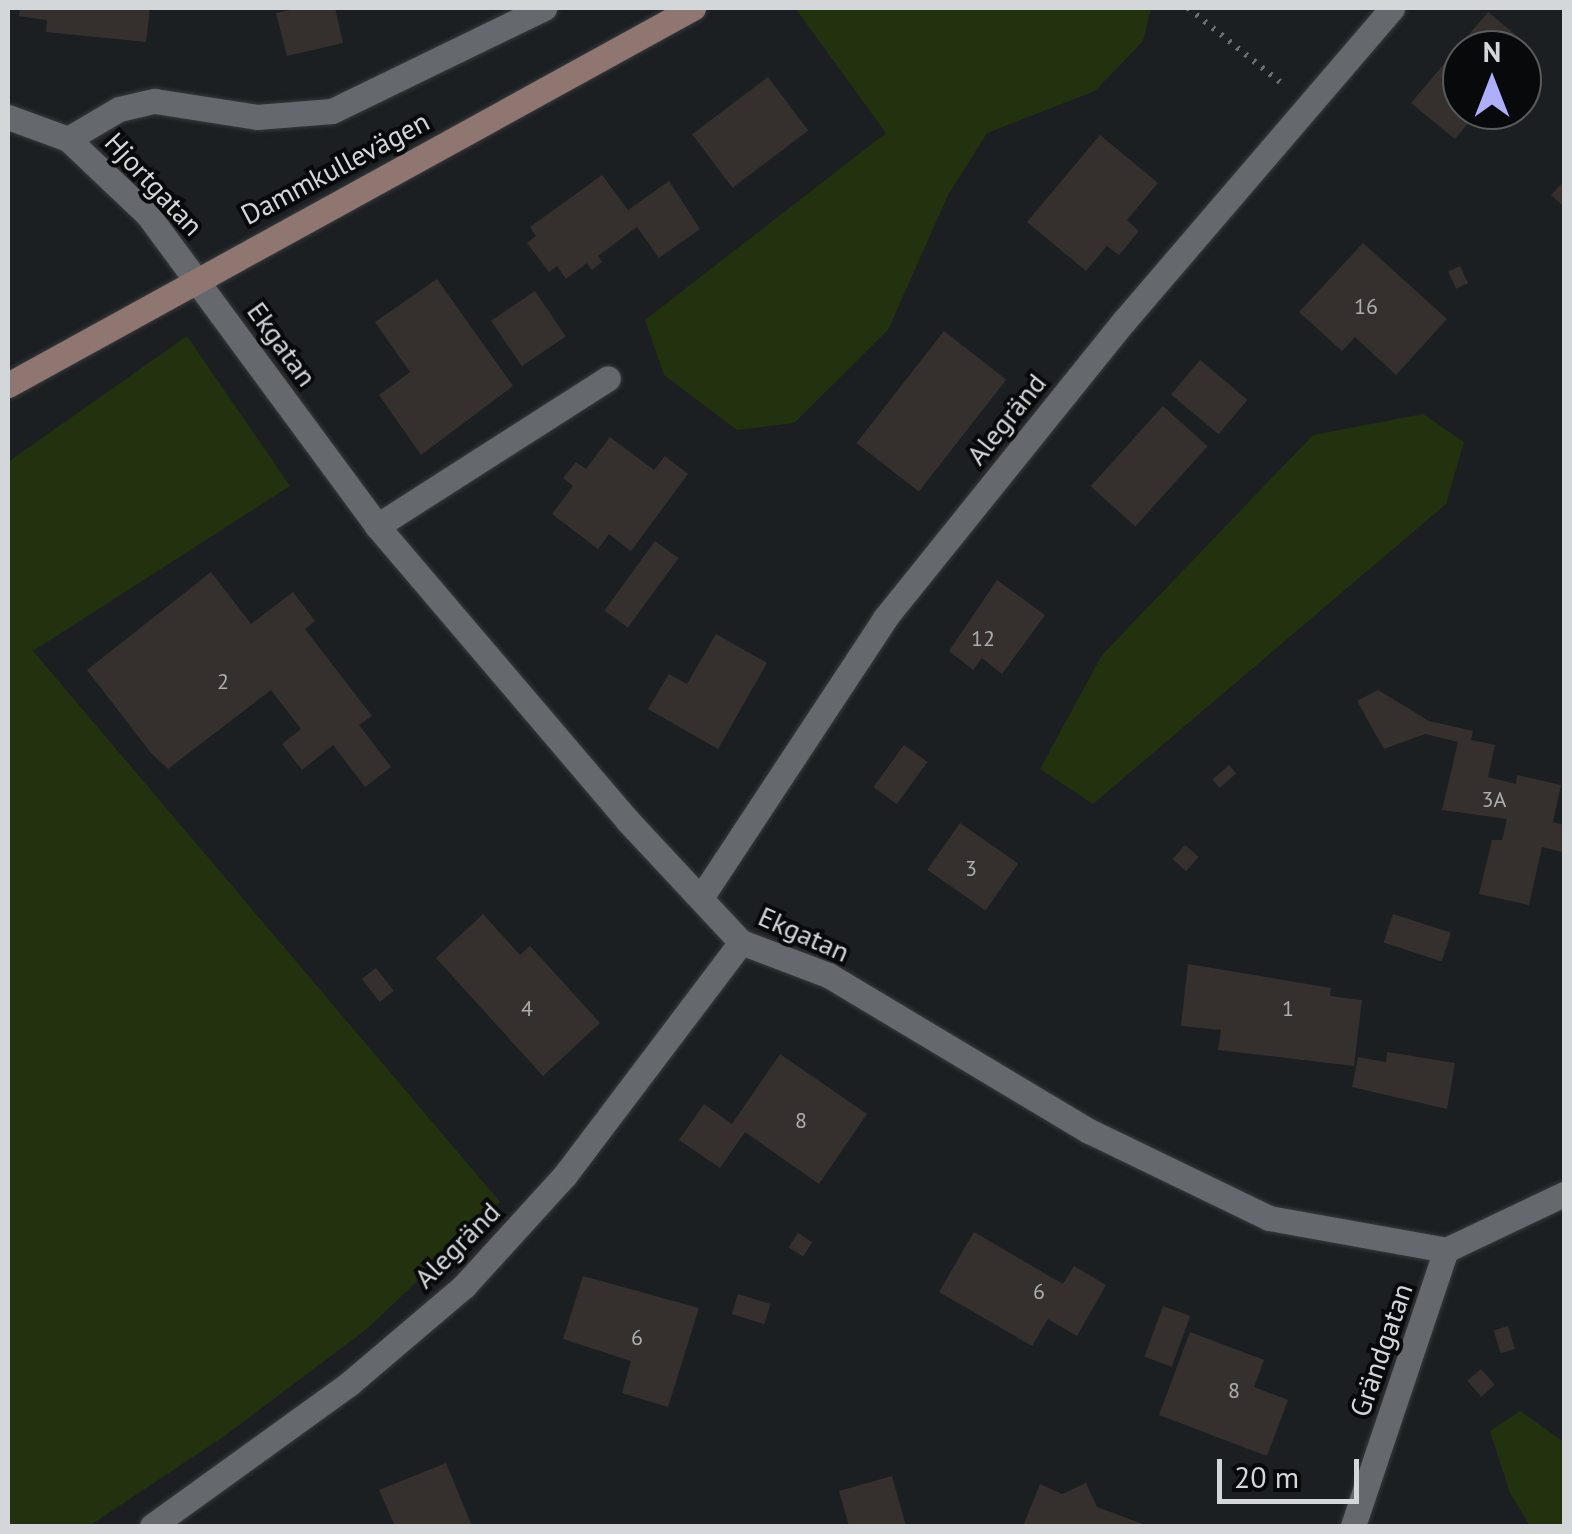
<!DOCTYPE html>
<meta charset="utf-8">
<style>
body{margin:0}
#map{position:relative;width:1572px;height:1534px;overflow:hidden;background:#1c1f22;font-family:"PT Sans",sans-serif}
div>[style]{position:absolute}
.green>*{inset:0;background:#22310e}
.building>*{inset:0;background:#35302e;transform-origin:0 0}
.path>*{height:6px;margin-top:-3px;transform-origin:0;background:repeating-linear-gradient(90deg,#6c6f72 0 2.5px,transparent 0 10.5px)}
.roads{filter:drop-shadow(0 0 2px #373a3d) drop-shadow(0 0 2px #373a3d)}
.lane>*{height:25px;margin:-12.5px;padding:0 12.5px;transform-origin:12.5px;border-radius:12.5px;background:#65696e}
.street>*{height:25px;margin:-12.5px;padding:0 12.5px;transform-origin:12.5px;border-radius:12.5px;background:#65696e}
.secondary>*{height:25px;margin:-12.5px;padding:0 12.5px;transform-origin:12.5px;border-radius:12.5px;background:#8f7670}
span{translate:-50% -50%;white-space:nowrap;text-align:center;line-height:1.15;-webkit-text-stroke:8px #07090a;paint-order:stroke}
.number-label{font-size:22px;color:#acadae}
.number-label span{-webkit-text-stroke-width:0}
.street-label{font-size:28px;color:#d4d7d9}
.frame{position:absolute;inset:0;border:10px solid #d4d7d9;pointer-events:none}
.north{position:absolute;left:1442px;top:30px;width:100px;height:100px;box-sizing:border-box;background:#07090a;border:2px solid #595b5d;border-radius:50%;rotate:0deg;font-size:28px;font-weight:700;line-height:40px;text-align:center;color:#d4d7d9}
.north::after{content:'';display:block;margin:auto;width:35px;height:45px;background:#aeaefa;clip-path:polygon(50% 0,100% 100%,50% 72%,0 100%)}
.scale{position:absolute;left:1217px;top:1459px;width:142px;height:45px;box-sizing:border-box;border:5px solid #d4d7d9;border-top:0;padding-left:12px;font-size:30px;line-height:35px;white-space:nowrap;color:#d4d7d9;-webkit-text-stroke:8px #07090a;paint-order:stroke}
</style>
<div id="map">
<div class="green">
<div style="clip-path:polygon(795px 8px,1151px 8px,1143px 41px,1095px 91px,987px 133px,948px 195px,888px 330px,794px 423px,737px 430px,664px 375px,645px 320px,886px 133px)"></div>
<div style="clip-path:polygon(187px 336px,290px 486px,33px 651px,500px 1202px,368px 1328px,223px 1437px,89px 1526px,8px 1526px,8px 462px)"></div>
<div style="clip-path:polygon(1423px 414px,1464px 442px,1446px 504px,1093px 804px,1040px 769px,1102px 655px,1313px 435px)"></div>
<div style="clip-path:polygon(1520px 1411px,1564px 1442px,1564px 1526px,1530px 1526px,1510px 1493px,1490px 1431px)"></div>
</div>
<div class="building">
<div style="clip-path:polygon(20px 8px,150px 8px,146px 42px,46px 32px,47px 20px,19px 16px)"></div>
<div style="clip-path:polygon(300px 8px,335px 8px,343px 43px,287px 56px,276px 13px)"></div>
<div style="clip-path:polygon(1488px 12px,1531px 48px,1522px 58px,1522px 50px,1462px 50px,1462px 110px,1479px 110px,1455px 139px,1411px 103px)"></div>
<div style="left:768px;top:77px;width:67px;height:95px;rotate:53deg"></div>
<div style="clip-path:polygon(1100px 135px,1158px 183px,1127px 220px,1139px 231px,1119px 255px,1107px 246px,1086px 271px,1027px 222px)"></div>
<div style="clip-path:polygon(602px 175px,628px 210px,669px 181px,700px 229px,659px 258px,637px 227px,598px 256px,602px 262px,592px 270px,587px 263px,566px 279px,557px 266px,549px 272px,527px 243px,536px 236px,530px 227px)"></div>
<div style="clip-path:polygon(1564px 181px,1564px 207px,1551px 195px)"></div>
<div style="clip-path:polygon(1363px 243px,1447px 319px,1396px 375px,1355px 337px,1342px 351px,1299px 312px)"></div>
<div style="left:1460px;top:266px;width:19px;height:13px;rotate:65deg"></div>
<div style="clip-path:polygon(437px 279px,513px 386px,421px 455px,379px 395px,410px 372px,375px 322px)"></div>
<div style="left:535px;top:291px;width:55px;height:53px;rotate:56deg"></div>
<div style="left:944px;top:331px;width:79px;height:142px;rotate:38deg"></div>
<div style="left:1200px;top:360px;width:62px;height:45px;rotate:40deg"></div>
<div style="left:1163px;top:406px;width:60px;height:108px;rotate:42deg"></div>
<div style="clip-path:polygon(610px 437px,654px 470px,665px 456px,688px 474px,631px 551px,609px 534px,598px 549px,552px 514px,573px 486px,563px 478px,576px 462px,586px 469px)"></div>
<div style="left:655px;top:541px;width:29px;height:86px;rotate:36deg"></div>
<div style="clip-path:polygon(211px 572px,251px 624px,293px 592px,315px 621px,305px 629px,372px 716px,359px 725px,391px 767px,365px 787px,333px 745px,302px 770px,282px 744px,301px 729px,271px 690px,168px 769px,151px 753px,87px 670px)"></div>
<div style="clip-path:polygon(997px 580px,1045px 615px,1002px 674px,982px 658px,973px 670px,949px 651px)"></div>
<div style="clip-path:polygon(716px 634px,767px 663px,718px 749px,648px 709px,669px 674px,687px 684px)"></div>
<div style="clip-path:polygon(1378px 690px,1429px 721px,1473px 731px,1471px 740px,1495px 745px,1488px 777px,1516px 784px,1517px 775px,1561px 785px,1553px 822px,1564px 825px,1562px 852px,1542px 847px,1529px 905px,1479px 894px,1492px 840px,1502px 840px,1507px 819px,1442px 810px,1458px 742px,1425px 734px,1384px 749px,1357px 701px)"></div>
<div style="left:904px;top:745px;width:29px;height:52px;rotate:36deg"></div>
<div style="left:1229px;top:765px;width:11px;height:22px;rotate:49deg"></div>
<div style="left:960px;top:823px;width:71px;height:57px;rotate:35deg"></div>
<div style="left:1185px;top:845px;width:18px;height:19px;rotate:41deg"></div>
<div style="clip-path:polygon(483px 914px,520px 955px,530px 946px,600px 1023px,543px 1076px,436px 958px)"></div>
<div style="left:1393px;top:914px;width:61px;height:30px;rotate:18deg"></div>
<div style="clip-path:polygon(1188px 964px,1331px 988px,1330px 996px,1362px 1000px,1354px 1066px,1218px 1050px,1221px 1030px,1181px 1026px)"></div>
<div style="left:376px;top:968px;width:29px;height:18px;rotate:52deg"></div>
<div style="clip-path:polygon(1387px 1052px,1455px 1063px,1447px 1109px,1352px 1087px,1358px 1057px,1386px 1062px)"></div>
<div style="clip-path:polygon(780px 1054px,867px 1114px,819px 1184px,745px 1132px,720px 1168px,679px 1140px,704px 1104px,732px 1124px)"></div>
<div style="clip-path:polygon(974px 1232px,1063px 1284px,1074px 1266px,1106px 1285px,1077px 1336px,1048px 1319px,1032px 1346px,939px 1292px)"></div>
<div style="left:798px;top:1233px;width:17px;height:17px;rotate:33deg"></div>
<div style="clip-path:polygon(583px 1276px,699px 1308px,668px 1407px,622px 1393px,631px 1361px,563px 1339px)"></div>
<div style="left:738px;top:1294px;width:34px;height:21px;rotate:17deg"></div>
<div style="left:1163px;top:1306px;width:29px;height:54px;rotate:20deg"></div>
<div style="left:1508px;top:1326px;width:24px;height:15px;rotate:73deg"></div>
<div style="clip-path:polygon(1190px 1332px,1264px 1360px,1254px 1387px,1288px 1400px,1267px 1456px,1159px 1415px)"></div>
<div style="left:1481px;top:1369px;width:21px;height:18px;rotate:49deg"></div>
<div style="clip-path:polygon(446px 1463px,472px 1526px,395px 1526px,379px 1490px)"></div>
<div style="clip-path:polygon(892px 1476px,906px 1526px,849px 1526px,839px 1491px)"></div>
<div style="clip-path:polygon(1086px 1483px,1097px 1507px,1148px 1526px,1023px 1526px,1040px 1484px,1062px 1494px)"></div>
</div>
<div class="path">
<div style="left:1188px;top:8px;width:118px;rotate:38.8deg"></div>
</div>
<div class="roads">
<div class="lane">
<div style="left:377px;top:526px;width:274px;rotate:-32.6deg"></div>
</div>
<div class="street">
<div style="left:8px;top:117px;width:64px;rotate:20.1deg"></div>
<div style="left:68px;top:139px;width:110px;rotate:43.5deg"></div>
<div style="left:148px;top:215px;width:386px;rotate:53.6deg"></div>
<div style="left:377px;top:526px;width:387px;rotate:49.6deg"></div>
<div style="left:628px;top:821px;width:166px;rotate:47deg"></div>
<div style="left:741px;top:942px;width:93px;rotate:20.8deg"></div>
<div style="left:828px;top:975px;width:304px;rotate:30.9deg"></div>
<div style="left:1089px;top:1131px;width:200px;rotate:25.8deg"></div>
<div style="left:1269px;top:1218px;width:180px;rotate:10.2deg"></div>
<div style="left:1446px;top:1250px;width:131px;rotate:-25.4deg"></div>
<div style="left:68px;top:139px;width:59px;rotate:-30.5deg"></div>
<div style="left:119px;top:109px;width:37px;rotate:-13deg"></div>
<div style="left:155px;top:101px;width:103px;rotate:8.9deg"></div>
<div style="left:257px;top:117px;width:75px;rotate:-4.6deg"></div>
<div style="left:332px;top:111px;width:236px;rotate:-25.9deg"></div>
<div style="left:702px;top:896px;width:333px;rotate:-56.6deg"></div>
<div style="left:885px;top:618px;width:381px;rotate:-51.2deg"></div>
<div style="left:1124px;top:321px;width:412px;rotate:-49.4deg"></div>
<div style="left:152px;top:1526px;width:244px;rotate:-35.8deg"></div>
<div style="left:350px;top:1383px;width:150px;rotate:-40.4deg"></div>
<div style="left:464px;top:1286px;width:150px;rotate:-47.7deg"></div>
<div style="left:565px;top:1175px;width:292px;rotate:-52.9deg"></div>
<div style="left:1353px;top:1526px;width:291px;rotate:-71.4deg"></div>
</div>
<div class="secondary">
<div style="left:8px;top:385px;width:782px;rotate:-28.83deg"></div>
</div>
</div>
<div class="number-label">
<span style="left:1366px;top:307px">16</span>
<span style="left:983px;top:639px">12</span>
<span style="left:223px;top:682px">2</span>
<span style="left:1494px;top:800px">3A</span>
<span style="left:971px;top:869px">3</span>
<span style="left:527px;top:1009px">4</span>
<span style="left:1288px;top:1009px">1</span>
<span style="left:801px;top:1121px">8</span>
<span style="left:1039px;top:1292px">6</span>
<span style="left:637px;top:1338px">6</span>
<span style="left:1234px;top:1391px">8</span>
</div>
<div class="street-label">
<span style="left:335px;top:168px;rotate:-28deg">Dammkullevägen</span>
<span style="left:154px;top:184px;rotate:47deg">Hjortgatan</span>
<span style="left:282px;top:344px;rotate:54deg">Ekgatan</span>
<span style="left:1006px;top:419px;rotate:-51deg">Alegränd</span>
<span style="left:804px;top:934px;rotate:24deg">Ekgatan</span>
<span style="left:457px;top:1245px;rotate:-45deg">Alegränd</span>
<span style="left:1381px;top:1350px;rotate:-71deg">Grändgatan</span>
</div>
<div class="frame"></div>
<div class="north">N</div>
<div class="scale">20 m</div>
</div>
